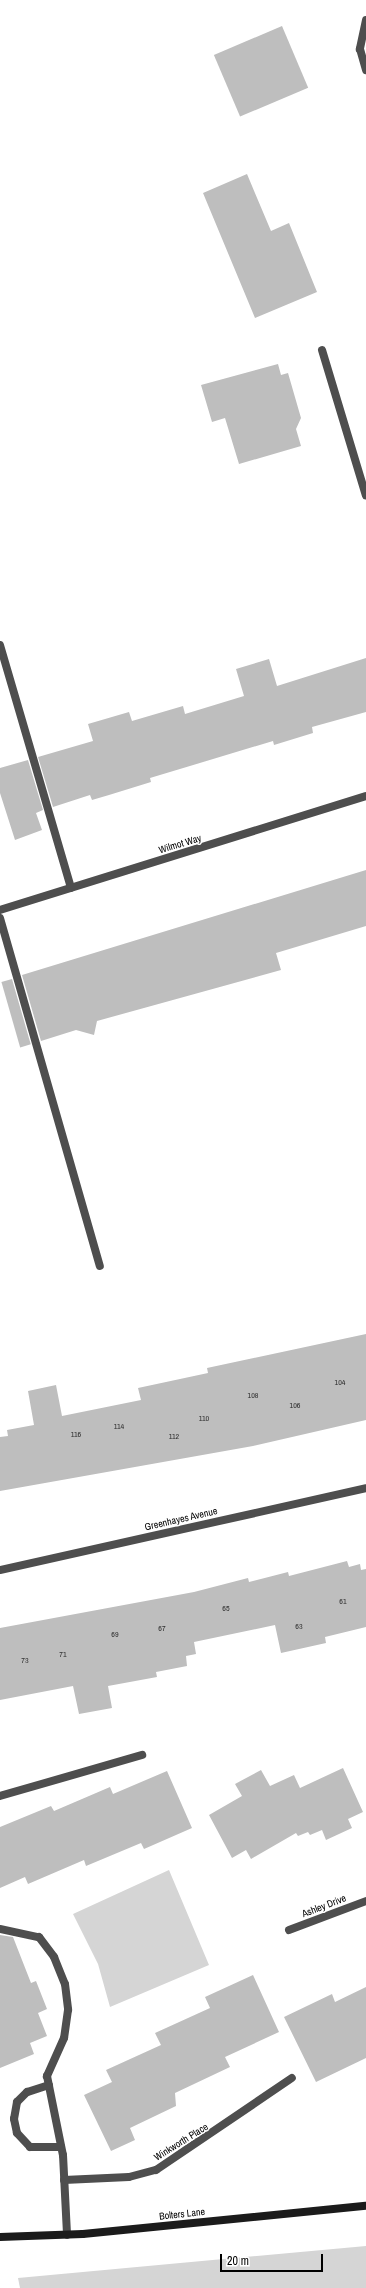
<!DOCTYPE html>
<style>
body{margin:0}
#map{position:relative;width:366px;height:2288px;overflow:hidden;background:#fff;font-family:"Archivo Narrow",sans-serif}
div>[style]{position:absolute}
.green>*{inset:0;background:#d5d5d5}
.building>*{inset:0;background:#bebebe;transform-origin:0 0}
.lane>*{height:8px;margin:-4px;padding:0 4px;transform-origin:4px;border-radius:4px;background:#4e4e4e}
.street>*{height:8px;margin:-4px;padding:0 4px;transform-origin:4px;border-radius:4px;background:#4e4e4e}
.secondary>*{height:8px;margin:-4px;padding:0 4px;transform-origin:4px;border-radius:4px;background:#1b1b1b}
span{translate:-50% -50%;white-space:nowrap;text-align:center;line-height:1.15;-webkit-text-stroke:3px #fff;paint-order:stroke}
.number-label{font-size:8px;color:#303030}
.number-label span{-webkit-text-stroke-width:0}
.street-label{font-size:10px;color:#000}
.scale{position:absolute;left:220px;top:2254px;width:103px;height:18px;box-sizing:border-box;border:2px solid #000;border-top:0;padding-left:5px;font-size:12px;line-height:14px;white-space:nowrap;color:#000;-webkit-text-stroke:3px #fff;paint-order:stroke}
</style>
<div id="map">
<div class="green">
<div style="clip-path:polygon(169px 1870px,209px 1965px,110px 2007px,98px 1964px,73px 1914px)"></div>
<div style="clip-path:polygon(366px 2246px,366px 2288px,20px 2288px,18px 2278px)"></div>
</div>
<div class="building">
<div style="left:282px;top:26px;width:67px;height:74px;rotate:67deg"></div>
<div style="clip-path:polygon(247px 174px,271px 231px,289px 223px,317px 292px,255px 318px,203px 193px)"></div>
<div style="clip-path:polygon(278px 364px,281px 375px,288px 373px,301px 418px,296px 429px,301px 446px,239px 464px,225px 418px,212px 422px,201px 385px)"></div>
<div style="clip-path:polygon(366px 658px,366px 712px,312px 727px,313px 733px,274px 745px,273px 741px,150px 778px,151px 782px,109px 795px,92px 800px,90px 795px,53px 807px,38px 757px,93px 741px,88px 724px,129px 712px,132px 721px,183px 706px,185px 714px,244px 696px,236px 669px,269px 659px,277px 686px)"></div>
<div style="clip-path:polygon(28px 760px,43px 810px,36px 813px,42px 830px,15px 840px,0 793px,0 768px)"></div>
<div style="clip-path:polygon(366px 870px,366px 926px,276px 953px,281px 970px,97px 1021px,94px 1035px,76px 1030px,41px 1041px,22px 975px)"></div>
<div style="left:12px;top:979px;width:68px;height:11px;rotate:74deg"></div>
<div style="clip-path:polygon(366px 1334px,366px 1420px,253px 1446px,0 1491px,0 1437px,8px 1436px,7px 1430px,34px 1425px,28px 1391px,56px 1385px,62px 1416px,141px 1400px,138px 1388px,208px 1373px,207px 1368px)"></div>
<div style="clip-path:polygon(347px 1561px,349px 1567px,360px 1564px,361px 1570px,366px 1569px,366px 1627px,325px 1637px,326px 1643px,281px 1653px,275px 1625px,194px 1642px,196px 1654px,186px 1656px,187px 1666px,156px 1672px,157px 1677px,108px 1686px,112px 1708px,79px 1714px,73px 1686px,0 1700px,0 1628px,194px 1592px,248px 1578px,249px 1582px,288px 1572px,289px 1576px)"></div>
<div style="clip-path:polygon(343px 1768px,363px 1812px,348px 1819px,352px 1828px,326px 1840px,322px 1830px,310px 1835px,308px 1832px,298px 1836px,296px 1833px,251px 1859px,246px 1850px,232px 1858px,209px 1815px,242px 1796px,235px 1784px,261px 1770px,270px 1786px,294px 1775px,300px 1788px)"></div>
<div style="clip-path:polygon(167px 1771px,192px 1828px,144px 1849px,141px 1843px,86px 1866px,84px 1860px,28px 1884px,25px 1877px,0 1888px,0 1827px,51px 1806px,54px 1811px,110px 1787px,113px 1794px)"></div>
<div style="clip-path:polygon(0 1935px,13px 1937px,31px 1983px,36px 1981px,47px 2009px,38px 2013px,47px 2036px,30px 2043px,34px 2054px,0 2068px)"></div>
<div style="clip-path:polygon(253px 1975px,279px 2032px,225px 2057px,230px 2067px,175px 2093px,176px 2106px,130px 2128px,135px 2140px,111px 2151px,84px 2095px,112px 2082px,106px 2070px,161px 2045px,155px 2033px,210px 2008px,205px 1997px)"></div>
<div style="clip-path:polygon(366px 1987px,366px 2058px,316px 2082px,284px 2017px,332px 1994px,335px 2002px)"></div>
</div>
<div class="lane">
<div style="left:322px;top:350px;width:152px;rotate:73.2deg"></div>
<div style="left:0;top:645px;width:253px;rotate:73.7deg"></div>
<div style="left:0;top:918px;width:362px;rotate:74deg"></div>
</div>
<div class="street">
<div style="left:366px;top:20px;width:30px;rotate:102deg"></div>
<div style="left:360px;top:49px;width:22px;rotate:74deg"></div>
<div style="left:0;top:910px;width:383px;rotate:-17.3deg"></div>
<div style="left:0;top:1570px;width:375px;rotate:-12.6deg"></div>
<div style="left:0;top:1796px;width:148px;rotate:-16.1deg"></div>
<div style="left:0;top:1929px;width:40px;rotate:12deg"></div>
<div style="left:39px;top:1937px;width:25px;rotate:53deg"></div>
<div style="left:54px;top:1957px;width:29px;rotate:68deg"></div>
<div style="left:65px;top:1984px;width:26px;rotate:83deg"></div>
<div style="left:68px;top:2010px;width:28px;rotate:98deg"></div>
<div style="left:64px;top:2038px;width:42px;rotate:114.1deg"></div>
<div style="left:47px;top:2076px;width:81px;rotate:78.6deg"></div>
<div style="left:63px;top:2155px;width:80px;rotate:87.1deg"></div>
<div style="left:289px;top:1930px;width:82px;rotate:-20.6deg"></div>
<div style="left:49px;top:2085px;width:23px;rotate:162deg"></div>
<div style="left:27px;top:2092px;width:14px;rotate:135deg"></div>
<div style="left:17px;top:2102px;width:17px;rotate:100deg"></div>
<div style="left:14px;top:2119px;width:14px;rotate:78deg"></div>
<div style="left:17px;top:2133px;width:19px;rotate:47deg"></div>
<div style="left:30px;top:2147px;width:31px"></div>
<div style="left:64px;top:2180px;width:65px;rotate:-2.6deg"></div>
<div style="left:129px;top:2177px;width:28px;rotate:-15deg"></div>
<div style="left:156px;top:2170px;width:164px;rotate:-34.1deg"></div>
</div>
<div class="secondary">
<div style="left:0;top:2237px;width:83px;rotate:-2.1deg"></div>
<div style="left:83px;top:2234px;width:284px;rotate:-5.7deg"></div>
</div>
<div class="number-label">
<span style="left:340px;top:1383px">104</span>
<span style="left:253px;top:1396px">108</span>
<span style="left:295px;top:1406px">106</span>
<span style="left:204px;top:1419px">110</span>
<span style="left:119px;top:1427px">114</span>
<span style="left:76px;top:1435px">116</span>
<span style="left:174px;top:1437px">112</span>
<span style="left:343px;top:1602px">61</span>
<span style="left:226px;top:1609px">65</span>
<span style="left:299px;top:1627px">63</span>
<span style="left:162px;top:1629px">67</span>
<span style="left:115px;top:1635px">69</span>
<span style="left:63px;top:1655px">71</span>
<span style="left:25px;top:1661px">73</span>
</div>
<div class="street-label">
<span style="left:180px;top:844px;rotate:-17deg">Wilmot Way</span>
<span style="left:181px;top:1519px;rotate:-13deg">Greenhayes Avenue</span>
<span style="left:324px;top:1906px;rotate:-21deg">Ashley Drive</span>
<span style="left:181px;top:2142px;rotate:-32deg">Winkworth Place</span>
<span style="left:182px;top:2214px;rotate:-6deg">Bolters Lane</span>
</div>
<div class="scale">20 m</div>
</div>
